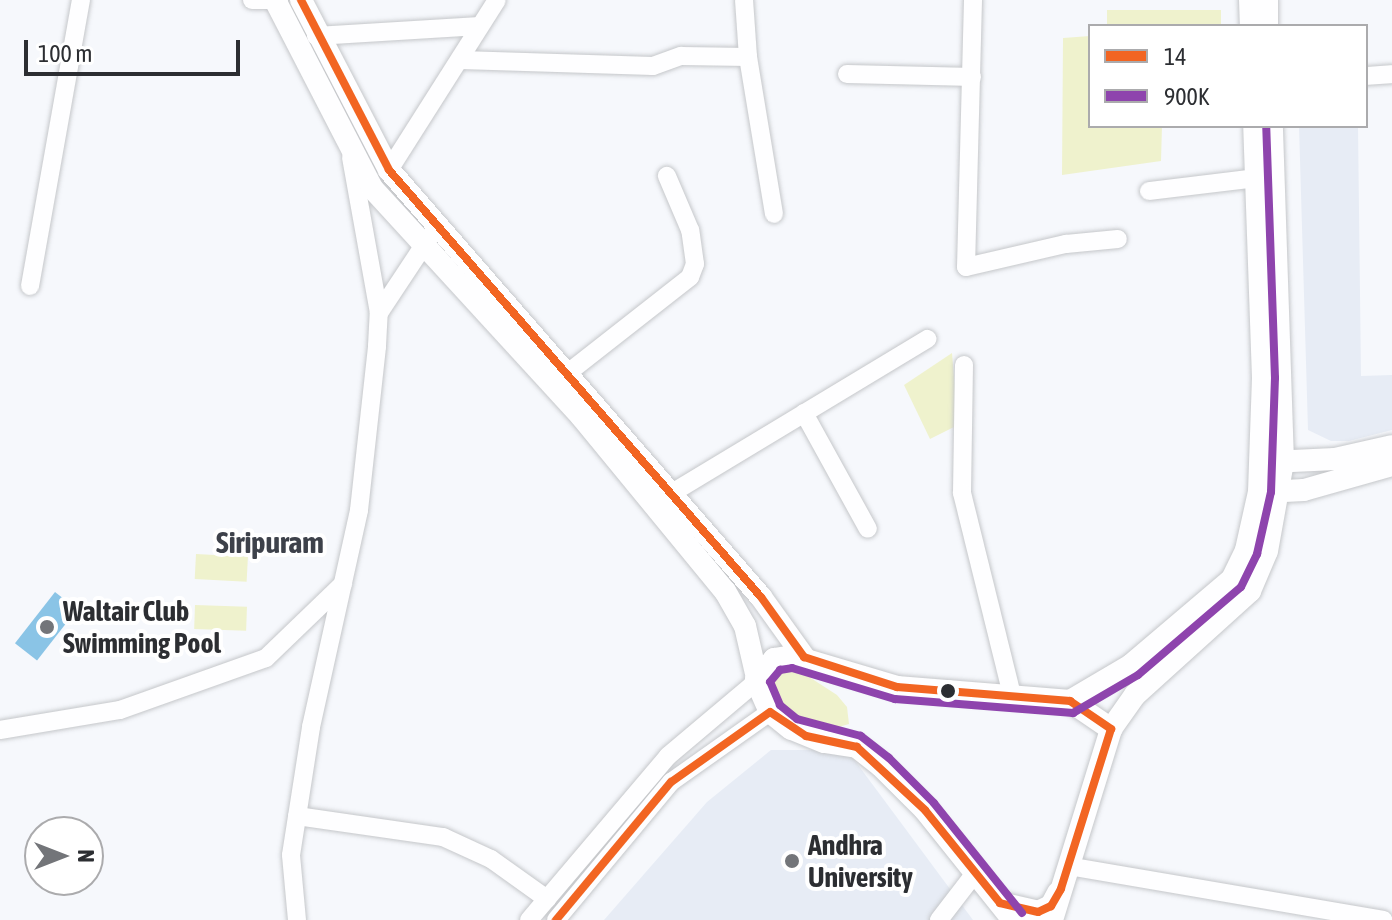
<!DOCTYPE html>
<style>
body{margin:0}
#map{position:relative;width:1392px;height:920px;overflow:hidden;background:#f6f8fc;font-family:"Asap Condensed",sans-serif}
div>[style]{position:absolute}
.built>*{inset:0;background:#e7ecf5}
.green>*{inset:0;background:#eff2cd;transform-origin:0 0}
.water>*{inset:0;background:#8ac4e6;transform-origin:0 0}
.roads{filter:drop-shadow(0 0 2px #c5c7ca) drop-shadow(0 0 2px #c5c7ca)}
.minor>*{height:18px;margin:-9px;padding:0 9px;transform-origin:9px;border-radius:9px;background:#fefeff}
.major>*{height:22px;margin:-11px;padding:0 11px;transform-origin:11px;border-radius:11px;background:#fefeff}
.bus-1>*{height:8px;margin:-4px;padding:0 4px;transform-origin:4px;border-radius:4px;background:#f26522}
.bus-2>*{height:8px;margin:-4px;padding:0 4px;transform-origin:4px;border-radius:4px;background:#8e44ad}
.dots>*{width:22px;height:22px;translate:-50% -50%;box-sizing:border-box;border:4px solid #fff;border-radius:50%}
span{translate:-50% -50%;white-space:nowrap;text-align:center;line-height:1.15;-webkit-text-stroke:8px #fff;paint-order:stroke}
.poi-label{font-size:28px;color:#2c2e32;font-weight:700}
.left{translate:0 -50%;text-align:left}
.neighbourhood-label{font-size:30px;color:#3d414a;font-weight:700}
.legend{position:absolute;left:1088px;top:24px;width:280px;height:104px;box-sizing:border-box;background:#fff;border:2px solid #ababad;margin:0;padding:10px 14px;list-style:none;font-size:24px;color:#2c2e32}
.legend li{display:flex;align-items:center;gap:16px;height:40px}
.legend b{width:40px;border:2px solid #ababad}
.north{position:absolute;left:24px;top:816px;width:80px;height:80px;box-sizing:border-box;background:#fff;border:2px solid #ababad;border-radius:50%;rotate:90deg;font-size:22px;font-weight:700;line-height:32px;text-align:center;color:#2c2e32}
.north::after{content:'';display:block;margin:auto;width:28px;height:36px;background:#737579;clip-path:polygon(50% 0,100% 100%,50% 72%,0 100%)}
.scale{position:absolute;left:24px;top:40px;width:216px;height:36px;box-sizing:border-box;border:4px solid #2c2e32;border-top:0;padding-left:10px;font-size:24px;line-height:28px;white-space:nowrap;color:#2c2e32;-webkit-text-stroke:6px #fff;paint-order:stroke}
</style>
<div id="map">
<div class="built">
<div style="clip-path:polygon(1299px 126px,1358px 126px,1361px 376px,1392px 375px,1392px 430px,1349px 441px,1331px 441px,1308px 430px)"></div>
<div style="clip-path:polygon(771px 750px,847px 750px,973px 920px,604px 920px,707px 802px)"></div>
</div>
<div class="green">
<div style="left:1107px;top:10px;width:114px;height:16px"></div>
<div style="clip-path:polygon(1090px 36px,1090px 126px,1162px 126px,1161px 161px,1062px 175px,1063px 38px)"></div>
<div style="clip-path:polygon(952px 353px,958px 425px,930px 439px,904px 385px)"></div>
<div style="left:196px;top:554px;width:52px;height:25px;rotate:3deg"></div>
<div style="left:195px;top:605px;width:52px;height:24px;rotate:2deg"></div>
<div style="clip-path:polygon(780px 670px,803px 673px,837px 695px,847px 707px,849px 724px,828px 730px,788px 713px,767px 683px)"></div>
</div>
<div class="water">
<div style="left:55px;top:592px;width:28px;height:65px;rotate:38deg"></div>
</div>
<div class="roads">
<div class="minor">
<div style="left:252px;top:0;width:27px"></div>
<div style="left:973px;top:0;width:267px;rotate:91.5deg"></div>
<div style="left:966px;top:267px;width:103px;rotate:-13deg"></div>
<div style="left:1066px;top:244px;width:52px;rotate:-5.5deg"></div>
<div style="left:316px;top:36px;width:164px;rotate:-3.5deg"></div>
<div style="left:748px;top:57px;width:159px;rotate:80.6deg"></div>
<div style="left:461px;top:60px;width:192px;rotate:1.8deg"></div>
<div style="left:653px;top:66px;width:30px;rotate:-20deg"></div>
<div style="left:681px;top:56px;width:67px;rotate:0.9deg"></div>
<div style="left:748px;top:57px;width:57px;rotate:-94deg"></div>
<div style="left:847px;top:74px;width:125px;rotate:1.4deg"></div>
<div style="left:1366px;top:76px;width:26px;rotate:-4deg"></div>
<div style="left:389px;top:170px;width:201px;rotate:-57.6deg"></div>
<div style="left:1149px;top:191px;width:108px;rotate:-6.9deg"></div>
<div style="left:30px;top:286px;width:291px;rotate:-79.9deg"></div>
<div style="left:379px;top:313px;width:92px;rotate:-56.5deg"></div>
<div style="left:964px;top:365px;width:128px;rotate:90.9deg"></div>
<div style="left:962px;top:493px;width:208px;rotate:76.1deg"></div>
<div style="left:569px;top:372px;width:154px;rotate:-38.1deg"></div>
<div style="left:690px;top:277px;width:14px;rotate:-69deg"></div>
<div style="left:695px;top:264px;width:34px;rotate:-98deg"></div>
<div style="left:690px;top:230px;width:59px;rotate:-113.1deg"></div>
<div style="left:804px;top:413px;width:132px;rotate:61.1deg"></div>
<div style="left:662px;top:499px;width:310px;rotate:-31.1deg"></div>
<div style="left:0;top:730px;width:122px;rotate:-9.5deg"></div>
<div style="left:120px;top:710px;width:155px;rotate:-19.6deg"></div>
<div style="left:266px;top:658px;width:107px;rotate:-43.9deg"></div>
<div style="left:297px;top:816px;width:148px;rotate:8.2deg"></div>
<div style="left:443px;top:837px;width:53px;rotate:24.6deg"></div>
<div style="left:491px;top:859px;width:69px;rotate:35.5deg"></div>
<div style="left:1068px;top:866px;width:320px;rotate:9.7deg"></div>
<div style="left:297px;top:920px;width:65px;rotate:-95.3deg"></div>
<div style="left:291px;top:855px;width:130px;rotate:-81.1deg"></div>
<div style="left:311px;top:727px;width:222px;rotate:-77.5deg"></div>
<div style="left:359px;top:510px;width:165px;rotate:-83.7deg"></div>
<div style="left:377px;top:346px;width:33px;rotate:-87deg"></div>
<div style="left:379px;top:313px;width:158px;rotate:-100.2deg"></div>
<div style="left:529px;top:920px;width:215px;rotate:-49.7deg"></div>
<div style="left:668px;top:756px;width:115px;rotate:-40.1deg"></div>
<div style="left:556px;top:920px;width:180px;rotate:-50.2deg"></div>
<div style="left:671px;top:782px;width:121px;rotate:-35.3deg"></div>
<div style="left:939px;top:920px;width:59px;rotate:-52.5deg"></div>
</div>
<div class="major">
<div style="left:275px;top:0;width:212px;rotate:62.7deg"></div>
<div style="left:372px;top:188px;width:309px;rotate:47.5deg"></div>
<div style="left:581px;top:416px;width:227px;rotate:50.6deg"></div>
<div style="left:725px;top:591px;width:40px;rotate:60.3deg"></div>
<div style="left:745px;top:626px;width:53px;rotate:77deg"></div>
<div style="left:301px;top:0;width:191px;rotate:62.6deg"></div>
<div style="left:389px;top:170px;width:566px;rotate:48.94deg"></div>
<div style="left:761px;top:597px;width:74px;rotate:54.4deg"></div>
<div style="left:1250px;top:0;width:26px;rotate:88deg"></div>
<div style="left:1267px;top:0;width:26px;rotate:90deg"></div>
<div style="left:1271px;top:462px;width:64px;rotate:-2.7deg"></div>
<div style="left:1335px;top:459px;width:58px;rotate:-12.8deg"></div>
<div style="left:1265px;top:492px;width:39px;rotate:-3deg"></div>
<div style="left:1304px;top:490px;width:91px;rotate:-15.9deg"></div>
<div style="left:1070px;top:701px;width:50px;rotate:34.3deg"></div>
<div style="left:1000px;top:903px;width:39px;rotate:13deg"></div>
<div style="left:1038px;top:912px;width:14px;rotate:-25deg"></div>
<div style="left:1051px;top:906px;width:15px;rotate:-62deg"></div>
<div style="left:1013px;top:920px;width:141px;rotate:-128.7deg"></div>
<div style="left:925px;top:810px;width:62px;rotate:-135deg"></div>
<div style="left:881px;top:766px;width:31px;rotate:-142deg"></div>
<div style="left:857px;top:747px;width:33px;rotate:-171deg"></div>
<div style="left:824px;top:742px;width:35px;rotate:-158deg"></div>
<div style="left:791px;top:729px;width:27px;rotate:-141deg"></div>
<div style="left:770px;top:712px;width:35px;rotate:-114deg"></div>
<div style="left:756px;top:680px;width:28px;rotate:-49deg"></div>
<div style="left:774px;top:659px;width:19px;rotate:-9deg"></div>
<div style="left:793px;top:656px;width:109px;rotate:16.6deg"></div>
<div style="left:897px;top:687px;width:174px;rotate:4.6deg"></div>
<div style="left:1070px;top:701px;width:71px;rotate:-30.5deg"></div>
<div style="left:1131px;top:665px;width:133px;rotate:-40.4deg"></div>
<div style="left:1232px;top:579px;width:32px;rotate:-64deg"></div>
<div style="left:1246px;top:550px;width:59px;rotate:-77.4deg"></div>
<div style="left:1259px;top:492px;width:114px;rotate:-88deg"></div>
<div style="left:1263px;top:378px;width:252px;rotate:-92deg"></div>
<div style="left:1052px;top:920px;width:200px;rotate:-72.8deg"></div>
<div style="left:1111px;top:729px;width:42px;rotate:-54.8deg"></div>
<div style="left:1135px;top:695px;width:155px;rotate:-42.1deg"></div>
<div style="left:1250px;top:591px;width:43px;rotate:-67deg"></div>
<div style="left:1267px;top:551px;width:90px;rotate:-79.8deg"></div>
<div style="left:1283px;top:462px;width:336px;rotate:-91.9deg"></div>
</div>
</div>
<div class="bus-1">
<div style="left:301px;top:0;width:191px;rotate:62.6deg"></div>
<div style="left:389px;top:170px;width:566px;rotate:48.94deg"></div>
<div style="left:761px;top:597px;width:74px;rotate:54.4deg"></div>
<div style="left:804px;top:657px;width:98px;rotate:17.9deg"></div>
<div style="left:897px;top:687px;width:174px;rotate:4.6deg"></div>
<div style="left:1070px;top:701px;width:50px;rotate:34.3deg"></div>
<div style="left:1111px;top:729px;width:168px;rotate:107.4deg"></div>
<div style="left:1061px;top:889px;width:20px;rotate:120deg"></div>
<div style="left:1051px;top:906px;width:14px;rotate:155deg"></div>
<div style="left:1038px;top:912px;width:39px;rotate:-167deg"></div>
<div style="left:1000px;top:903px;width:119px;rotate:-128.9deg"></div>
<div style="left:925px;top:810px;width:93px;rotate:-137.2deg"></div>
<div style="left:857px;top:747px;width:52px;rotate:-167.8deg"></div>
<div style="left:806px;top:736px;width:43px;rotate:-146.3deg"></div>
<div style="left:770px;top:712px;width:121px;rotate:144.7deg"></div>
<div style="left:671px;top:782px;width:180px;rotate:129.8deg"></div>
</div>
<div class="bus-2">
<div style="left:1022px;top:913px;width:141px;rotate:-128.7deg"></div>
<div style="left:934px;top:803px;width:64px;rotate:-135deg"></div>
<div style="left:889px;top:758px;width:36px;rotate:-142deg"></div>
<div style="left:861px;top:736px;width:66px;rotate:-165.1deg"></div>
<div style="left:797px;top:719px;width:22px;rotate:-141deg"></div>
<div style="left:780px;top:705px;width:25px;rotate:-113deg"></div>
<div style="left:770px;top:682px;width:16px;rotate:-50deg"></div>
<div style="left:780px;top:670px;width:12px;rotate:-9deg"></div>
<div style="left:792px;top:668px;width:108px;rotate:16.8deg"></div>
<div style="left:895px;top:699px;width:179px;rotate:4.5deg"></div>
<div style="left:1073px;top:713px;width:75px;rotate:-30.3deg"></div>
<div style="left:1138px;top:675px;width:135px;rotate:-40.5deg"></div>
<div style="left:1241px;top:587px;width:37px;rotate:-64deg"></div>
<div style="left:1257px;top:554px;width:64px;rotate:-77.3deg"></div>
<div style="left:1271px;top:492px;width:114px;rotate:-88deg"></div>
<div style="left:1275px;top:378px;width:252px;rotate:-92deg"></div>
</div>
<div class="dots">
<div style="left:47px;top:627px;background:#737579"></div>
<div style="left:948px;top:691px;background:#2c2e32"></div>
<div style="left:792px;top:861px;background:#737579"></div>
</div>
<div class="poi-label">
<span class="left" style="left:63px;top:627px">Waltair Club<br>Swimming Pool</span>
<span class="left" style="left:808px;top:861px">Andhra<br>University</span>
</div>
<div class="neighbourhood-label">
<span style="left:270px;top:542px">Siripuram</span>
</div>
<ul class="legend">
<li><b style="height:10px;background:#f26522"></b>14</li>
<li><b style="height:10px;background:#8e44ad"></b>900K</li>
</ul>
<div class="north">N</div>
<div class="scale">100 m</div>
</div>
